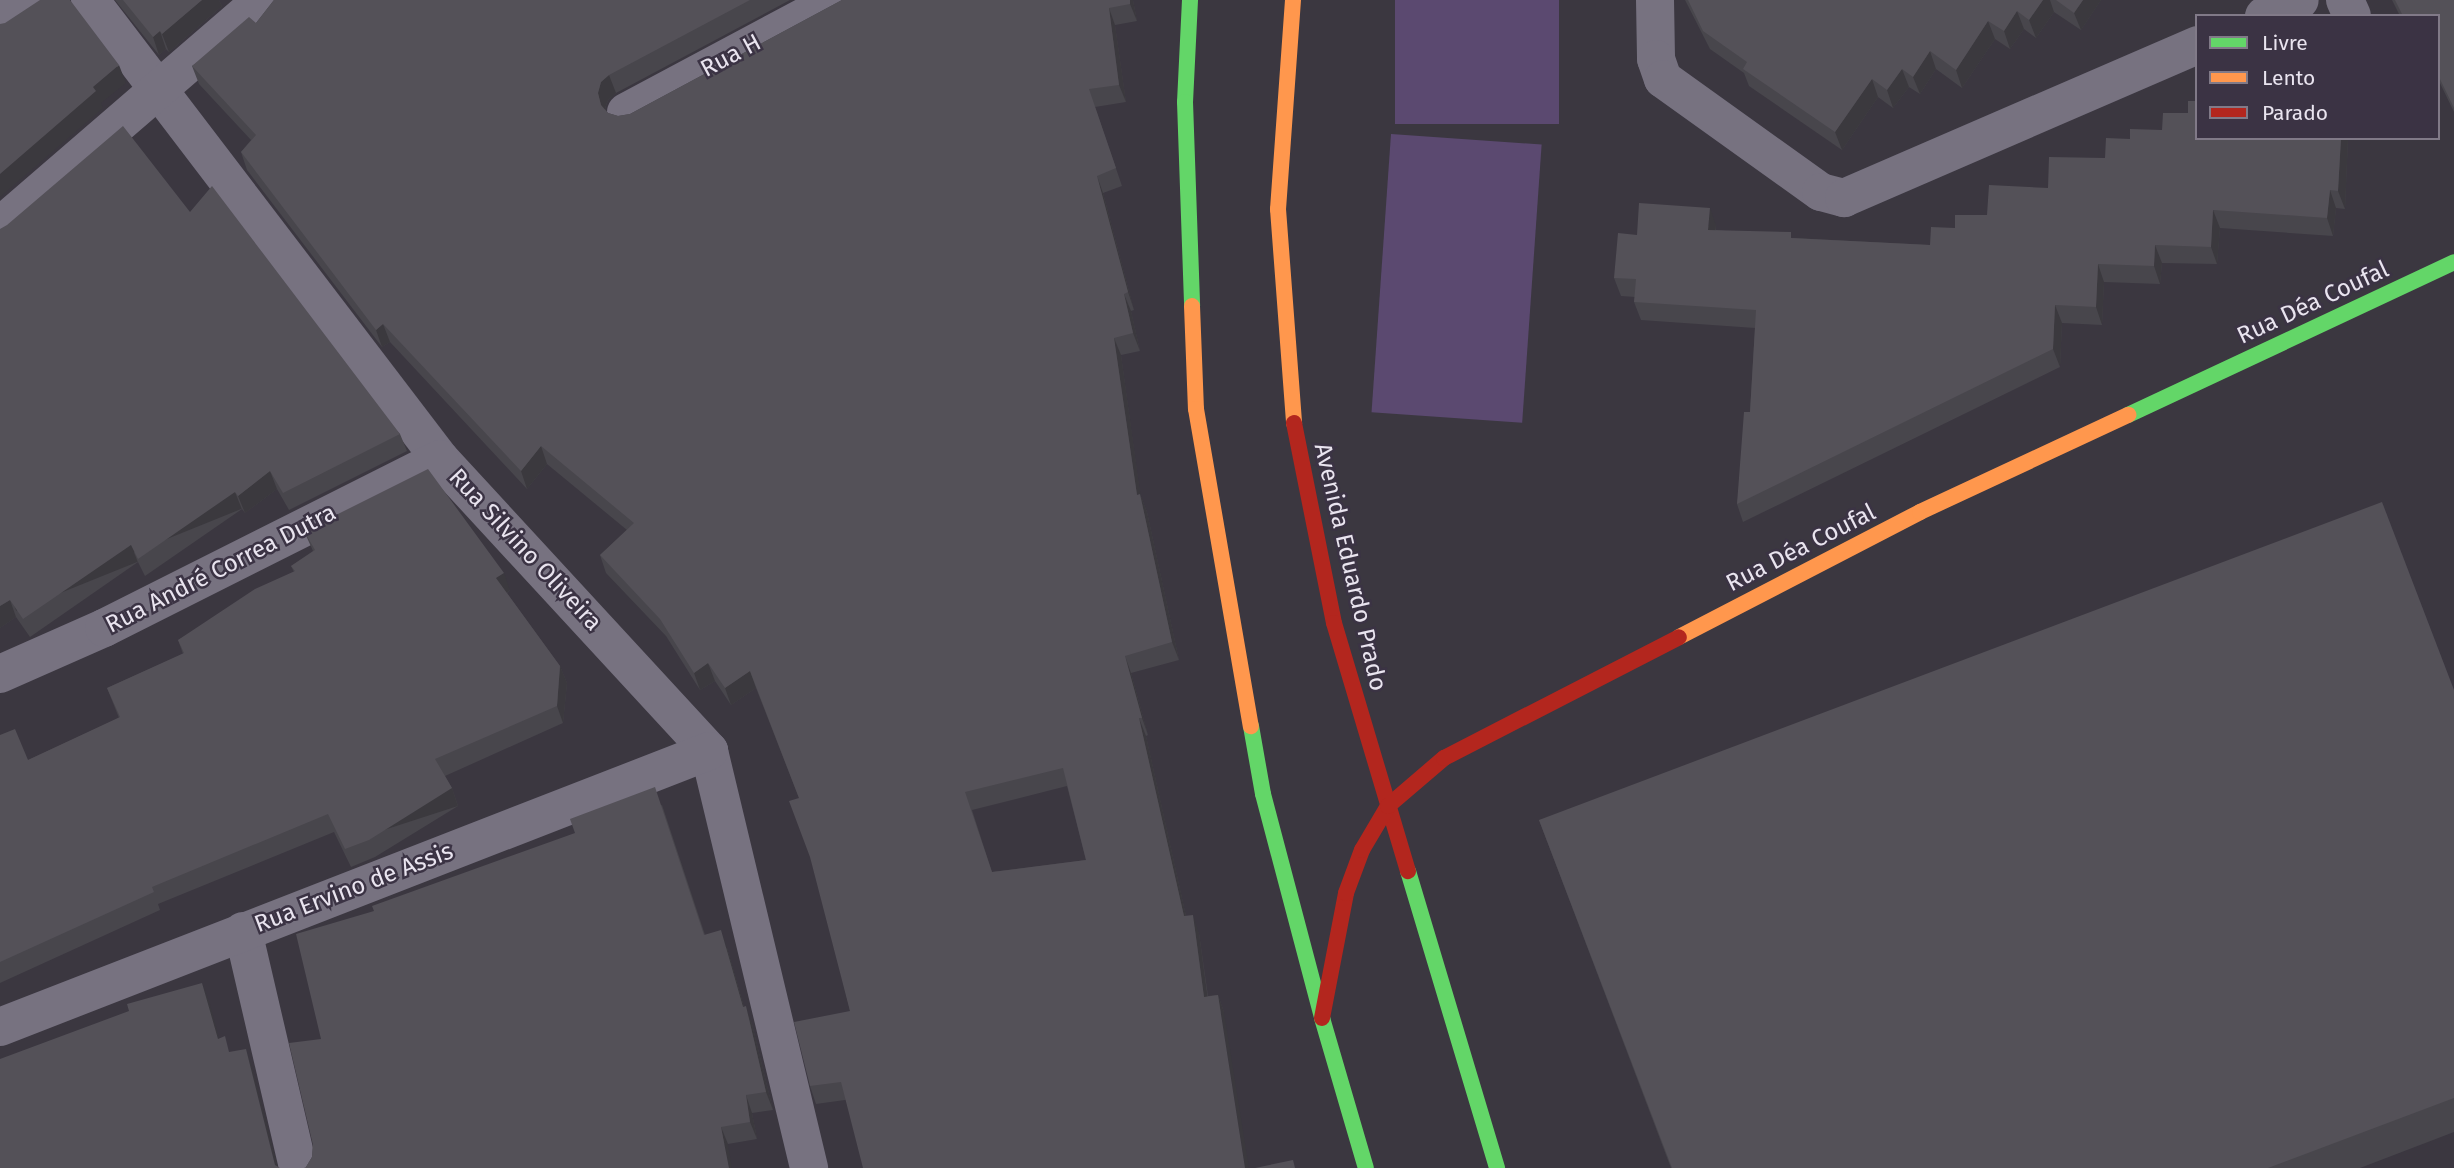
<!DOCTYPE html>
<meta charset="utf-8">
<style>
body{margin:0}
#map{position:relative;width:2454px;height:1168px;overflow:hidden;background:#3b3740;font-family:"Fira Sans",sans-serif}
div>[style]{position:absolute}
.green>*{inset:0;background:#5b4970;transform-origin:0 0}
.street>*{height:38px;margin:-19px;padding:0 19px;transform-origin:19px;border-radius:19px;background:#777280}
.fast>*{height:16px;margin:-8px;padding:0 8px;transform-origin:8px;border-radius:8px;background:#63d668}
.slow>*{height:16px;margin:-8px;padding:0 8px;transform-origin:8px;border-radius:8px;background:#ff974d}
.jam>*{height:16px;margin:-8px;padding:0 8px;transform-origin:8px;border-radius:8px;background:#b3261e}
.wall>*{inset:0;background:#48464c}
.shaded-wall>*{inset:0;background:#3b393e;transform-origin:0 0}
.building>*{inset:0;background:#545158}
span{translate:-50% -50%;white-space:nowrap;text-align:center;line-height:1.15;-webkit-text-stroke:5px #3b3344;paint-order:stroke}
.street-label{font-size:24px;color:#e9e4ef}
.legend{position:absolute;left:2195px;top:14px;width:245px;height:126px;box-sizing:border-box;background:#3b3344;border:2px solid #817a88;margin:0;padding:9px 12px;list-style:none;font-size:21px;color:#e9e4ef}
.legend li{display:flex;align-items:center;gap:14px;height:35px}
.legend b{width:35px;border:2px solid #817a88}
</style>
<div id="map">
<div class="green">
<div style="left:1395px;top:0;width:164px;height:124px"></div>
<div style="left:1391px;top:134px;width:151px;height:279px;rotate:4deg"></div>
</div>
<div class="street">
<div style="left:90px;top:0;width:577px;rotate:52.67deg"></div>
<div style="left:440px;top:459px;width:397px;rotate:47.3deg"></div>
<div style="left:709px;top:751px;width:429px;rotate:76.5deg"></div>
<div style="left:1655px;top:0;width:59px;rotate:89deg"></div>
<div style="left:1656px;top:59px;width:21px;rotate:71deg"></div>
<div style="left:1663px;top:79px;width:194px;rotate:35.6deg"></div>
<div style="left:1821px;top:192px;width:24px;rotate:15deg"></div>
<div style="left:1844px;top:198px;width:385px;rotate:-23.4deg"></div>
<div style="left:2345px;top:0;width:17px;rotate:66deg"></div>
<div style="left:2264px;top:16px;width:39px;rotate:-24deg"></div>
<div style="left:0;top:22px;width:43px;rotate:-30.7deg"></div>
<div style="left:626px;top:112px;width:238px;rotate:-28.1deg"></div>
<div style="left:0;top:226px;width:346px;rotate:-40.8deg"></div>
<div style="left:0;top:674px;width:114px;rotate:-23.9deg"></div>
<div style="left:104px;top:628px;width:376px;rotate:-26.7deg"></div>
<div style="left:243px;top:931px;width:243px;rotate:76.9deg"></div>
<div style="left:0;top:1027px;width:761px;rotate:-21.27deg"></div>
</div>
<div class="fast">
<div style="left:1190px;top:0;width:102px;rotate:92.8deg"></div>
<div style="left:1185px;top:102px;width:204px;rotate:88deg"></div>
<div style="left:2128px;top:415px;width:360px;rotate:-25.1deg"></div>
<div style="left:1251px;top:726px;width:69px;rotate:80deg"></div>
<div style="left:1263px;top:794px;width:232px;rotate:75.2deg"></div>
<div style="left:1322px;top:1018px;width:156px;rotate:73.7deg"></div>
<div style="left:1408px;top:871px;width:310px;rotate:73.3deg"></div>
</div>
<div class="slow">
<div style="left:1293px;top:0;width:210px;rotate:94.1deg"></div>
<div style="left:1278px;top:209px;width:215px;rotate:85.7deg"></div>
<div style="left:1192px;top:306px;width:103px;rotate:87.8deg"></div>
<div style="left:1196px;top:409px;width:322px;rotate:80.2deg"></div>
<div style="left:1679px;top:637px;width:271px;rotate:-27.4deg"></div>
<div style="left:1920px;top:512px;width:230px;rotate:-25deg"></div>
</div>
<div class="jam">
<div style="left:1294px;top:423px;width:204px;rotate:78.7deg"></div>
<div style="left:1334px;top:623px;width:259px;rotate:73.4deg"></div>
<div style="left:1322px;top:1018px;width:127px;rotate:-79.1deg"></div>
<div style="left:1346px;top:893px;width:46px;rotate:-69.6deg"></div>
<div style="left:1362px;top:850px;width:51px;rotate:-59.4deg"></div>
<div style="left:1388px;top:806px;width:74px;rotate:-40.6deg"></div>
<div style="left:1444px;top:758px;width:264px;rotate:-27.2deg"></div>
</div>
<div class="wall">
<div style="clip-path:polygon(115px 0,219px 0,222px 6px,169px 52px,166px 49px,159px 55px)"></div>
<div style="clip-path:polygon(evenodd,274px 0,790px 0,616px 93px,608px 100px,605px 109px,608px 113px,618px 116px,630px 114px,842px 0,1133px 0,1137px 21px,1115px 25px,1126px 102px,1095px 107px,1122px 186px,1103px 193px,1134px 310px,1131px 311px,1140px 351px,1121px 355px,1140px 494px,1147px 512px,1179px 660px,1131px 673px,1148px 735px,1146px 736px,1186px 916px,1199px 933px,1208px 996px,1218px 995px,1224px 1012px,845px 1100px,816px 1104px,810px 1086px,850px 1011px,799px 798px,756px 688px,731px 705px,715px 681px,700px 690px,666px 636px,606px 573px,600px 555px,627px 530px,547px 464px,527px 489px,390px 342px,382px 347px,247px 170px,241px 152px,251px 140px,199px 84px,192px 66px,256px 23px,274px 0,1067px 786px,1086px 860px,992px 872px,972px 810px,1067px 786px)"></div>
<div style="clip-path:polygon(1685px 0,2101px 0,2081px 30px,2054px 12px,2036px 38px,2024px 29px,2010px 49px,1995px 39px,1962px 88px,1936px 69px,1920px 94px,1909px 87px,1893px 108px,1878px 97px,1842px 150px,1749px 86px,1744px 73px,1710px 49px)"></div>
<div style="clip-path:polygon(2392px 0,2454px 0,2454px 112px,2438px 79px,2438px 16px,2400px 16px)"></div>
<div style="clip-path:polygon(2348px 138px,2345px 209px,2336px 208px,2333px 236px,2220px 228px,2217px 264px,2162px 263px,2160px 284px,2104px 282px,2102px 325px,2062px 323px,2060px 367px,1743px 522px,1737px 504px,1750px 412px,1755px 328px,1641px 320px,1634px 302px,1635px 297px,1621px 296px,1614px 278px,1637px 235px,1716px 225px,1716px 230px,1793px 238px,1930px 245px,1955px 228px,1987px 215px,2048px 188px,2105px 158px,2130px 139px)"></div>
<div style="clip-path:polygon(190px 212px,400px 434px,407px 451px,289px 510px,277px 489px,245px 513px,242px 509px,145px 576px,138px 562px,30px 637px,16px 617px,0 628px,0 229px)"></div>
<div style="clip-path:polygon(304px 531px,510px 590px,507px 593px,560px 666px,567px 683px,563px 723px,445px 776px,452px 788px,458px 806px,375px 857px,351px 867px,334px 832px,158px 904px,160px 910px,0 983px,0 735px,28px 760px,119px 718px,107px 688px,183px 654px,178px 640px,294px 572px,291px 566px,313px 551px)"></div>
<div style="clip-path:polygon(2454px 690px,2454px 1132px,2360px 1168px,1671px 1168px,1539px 820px)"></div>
<div style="clip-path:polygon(662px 805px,705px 935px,727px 948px,744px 1007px,752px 1024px,773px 1110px,752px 1113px,757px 1139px,728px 1144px,306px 1167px,312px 1157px,321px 1039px,374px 911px)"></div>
</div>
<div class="shaded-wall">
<div style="clip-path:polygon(202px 0,219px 0,222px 6px,169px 52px,162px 34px)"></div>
<div style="clip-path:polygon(1130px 0,1133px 0,1137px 21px,1130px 4px)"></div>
<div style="clip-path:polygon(2043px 0,2050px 0,2054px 12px,2036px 38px,2029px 20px)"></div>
<div style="clip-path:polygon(2083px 0,2101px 0,2081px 30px,2074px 13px)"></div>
<div style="clip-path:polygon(1109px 8px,1115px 25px,1126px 102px,1119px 85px)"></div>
<div style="clip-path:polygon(2017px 11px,2024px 29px,2010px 49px,2004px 31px)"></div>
<div style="clip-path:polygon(1988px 21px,1995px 39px,1962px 88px,1956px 70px)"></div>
<div style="clip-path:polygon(160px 31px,166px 49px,159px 55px,153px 37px)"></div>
<div style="clip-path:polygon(1930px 51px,1936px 69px,1920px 94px,1913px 77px)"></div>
<div style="clip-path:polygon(119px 65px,126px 83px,101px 103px,103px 108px,0 197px,0 174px,93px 87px)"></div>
<div style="clip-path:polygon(1902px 69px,1909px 87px,1893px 108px,1887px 90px)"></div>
<div style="clip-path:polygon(609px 75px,616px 93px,608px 100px,604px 111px,601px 105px,598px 93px,601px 82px)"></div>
<div style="clip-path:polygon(1872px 79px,1878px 97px,1842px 150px,1835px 132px)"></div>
<div style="clip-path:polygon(2341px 138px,2348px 138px,2345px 209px,2338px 191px)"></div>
<div style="clip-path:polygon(1097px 176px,1103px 193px,1134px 310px,1128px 292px)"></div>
<div style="clip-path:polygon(2330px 190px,2336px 208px,2333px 236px,2327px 218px)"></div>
<div style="clip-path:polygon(1710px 208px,1716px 225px,1714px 248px,1708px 230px)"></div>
<div style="clip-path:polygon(2213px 210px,2220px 228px,2217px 264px,2211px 247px)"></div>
<div style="clip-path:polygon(2155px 245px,2162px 263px,2160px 284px,2154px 266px)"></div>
<div style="clip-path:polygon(2098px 264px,2104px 282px,2102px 325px,2096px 307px)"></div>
<div style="clip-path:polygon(1124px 294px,1131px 311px,1140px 351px,1133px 333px)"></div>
<div style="clip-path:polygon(2055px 305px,2062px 323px,2060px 367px,2053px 349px)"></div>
<div style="clip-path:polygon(383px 324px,390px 342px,382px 347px,376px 330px)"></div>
<div style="clip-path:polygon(1114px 338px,1121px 355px,1143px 513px,1137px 495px)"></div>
<div style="clip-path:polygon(541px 446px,547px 464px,527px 489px,521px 471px)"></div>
<div style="clip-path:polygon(270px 471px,277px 489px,245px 513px,238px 496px)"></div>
<div style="left:235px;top:492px;width:18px;height:118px;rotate:68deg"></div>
<div style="clip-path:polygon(1140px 494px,1147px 512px,1179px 660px,1172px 642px)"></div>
<div style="left:131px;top:545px;width:18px;height:131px;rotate:68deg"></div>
<div style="clip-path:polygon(504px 573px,510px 590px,503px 596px,496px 578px)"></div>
<div style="clip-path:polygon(10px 600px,16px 617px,0 628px,0 606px)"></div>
<div style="clip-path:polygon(1125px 656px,1131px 673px,1148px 735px,1142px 718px)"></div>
<div style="clip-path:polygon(708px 663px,715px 681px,700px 690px,694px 673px)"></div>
<div style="clip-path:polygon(560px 666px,567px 683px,563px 723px,557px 706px)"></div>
<div style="clip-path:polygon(750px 671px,756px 688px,731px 705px,725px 688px)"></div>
<div style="clip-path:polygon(1139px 718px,1146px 736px,1190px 934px,1184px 916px)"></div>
<div style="left:452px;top:788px;width:19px;height:98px;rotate:72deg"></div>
<div style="clip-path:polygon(1193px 915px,1199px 933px,1210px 1015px,1204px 997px)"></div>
<div style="clip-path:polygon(721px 930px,727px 948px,749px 1025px,743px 1007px)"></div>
<div style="clip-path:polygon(202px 983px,209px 1001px,224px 1056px,218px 1039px)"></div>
<div style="clip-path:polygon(1218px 995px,1224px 1012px,1249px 1168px,1245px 1168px)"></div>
<div style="clip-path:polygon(746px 1006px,752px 1024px,773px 1110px,766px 1092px)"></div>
<div style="clip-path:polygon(246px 1049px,252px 1067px,278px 1168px,276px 1168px)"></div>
<div style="clip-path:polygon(746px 1095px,752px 1113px,757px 1139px,750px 1122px)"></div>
<div style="clip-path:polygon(721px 1127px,728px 1144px,732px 1168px,729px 1168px)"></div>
</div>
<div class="building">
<div style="clip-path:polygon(40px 0,70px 0,119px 65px,93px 87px,96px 91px,0 174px,0 24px,5px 23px)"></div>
<div style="clip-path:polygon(123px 0,202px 0,162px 34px,160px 31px,153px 37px)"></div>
<div style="clip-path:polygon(evenodd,274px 0,750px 0,609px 75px,601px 82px,598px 93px,601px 105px,608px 113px,618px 116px,630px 114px,842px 0,1130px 0,1130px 4px,1109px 8px,1119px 85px,1089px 89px,1116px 168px,1097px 176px,1128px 292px,1124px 294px,1133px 333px,1114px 338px,1137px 495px,1140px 494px,1172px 642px,1125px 656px,1142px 718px,1139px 718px,1184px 916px,1193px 915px,1204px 997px,1218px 995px,1245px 1168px,863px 1168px,841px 1082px,810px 1086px,794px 1022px,850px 1011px,810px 857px,789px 801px,799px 798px,750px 671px,725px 688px,708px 663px,694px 673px,660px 619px,600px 555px,634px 523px,541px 446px,521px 471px,383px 324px,376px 330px,241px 152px,256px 135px,192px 66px,249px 17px,256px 23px,274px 0,1063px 768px,1086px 860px,992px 872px,965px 792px,1063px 768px)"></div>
<div style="clip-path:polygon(1688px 0,2043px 0,2029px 20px,2017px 11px,2004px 31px,1988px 21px,1956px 70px,1930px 51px,1913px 77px,1902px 69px,1887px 90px,1872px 79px,1835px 132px,1743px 69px,1747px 62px,1703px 31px)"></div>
<div style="clip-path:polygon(2056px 0,2083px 0,2074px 13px)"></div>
<div style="clip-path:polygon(2395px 0,2454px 0,2454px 108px,2438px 75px,2438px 16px,2403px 16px)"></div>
<div style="clip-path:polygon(2188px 101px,2197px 101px,2197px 138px,2341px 138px,2338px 191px,2330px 190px,2327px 218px,2213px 210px,2211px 247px,2155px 245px,2154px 266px,2098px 264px,2096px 307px,2055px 305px,2053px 349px,1737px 504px,1744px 412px,1750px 412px,1756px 310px,1634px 302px,1636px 279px,1614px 278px,1618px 233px,1637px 235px,1639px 203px,1710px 208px,1708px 230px,1791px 232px,1791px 238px,1930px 245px,1931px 227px,1955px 228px,1955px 215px,1987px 215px,1989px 185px,2048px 188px,2049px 157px,2105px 158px,2106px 138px,2130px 139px,2130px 129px,2162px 130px,2163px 113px,2188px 113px)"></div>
<div style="clip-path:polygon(123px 126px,190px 212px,212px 186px,400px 434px,283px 493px,270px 471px,238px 496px,235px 492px,138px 559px,131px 545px,23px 619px,10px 600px,0 606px,0 229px,7px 225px)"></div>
<div style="clip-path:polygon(428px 469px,504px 573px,496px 578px,560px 666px,557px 706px,435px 759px,452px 788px,369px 840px,345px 849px,328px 814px,152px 887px,154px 892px,0 962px,0 735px,15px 729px,28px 760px,120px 717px,107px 688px,184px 653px,178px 640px,255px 589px,295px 571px,291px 566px,315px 550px,304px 531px)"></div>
<div style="clip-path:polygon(2382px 502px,2454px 690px,2454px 1098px,2268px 1168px,1672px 1168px,1539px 820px)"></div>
<div style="clip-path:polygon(655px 787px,704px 935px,721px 930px,743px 1007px,746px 1006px,766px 1092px,746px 1095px,750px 1122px,721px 1127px,729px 1168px,304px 1168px,306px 1167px,312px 1157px,313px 1145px,289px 1043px,321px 1039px,296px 934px,374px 911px,372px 906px,575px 833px,570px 819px)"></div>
<div style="clip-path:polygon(202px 983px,218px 1039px,225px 1036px,229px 1052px,246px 1049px,275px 1165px,280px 1168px,0 1168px,0 1059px,129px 1011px,127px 1004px)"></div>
<div style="clip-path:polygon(1293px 1160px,1295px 1168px,1255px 1168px)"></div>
</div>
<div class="street-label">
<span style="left:731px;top:56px;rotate:-28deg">Rua H</span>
<span style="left:2313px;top:303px;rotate:-25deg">Rua Déa Coufal</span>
<span style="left:1801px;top:548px;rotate:-27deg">Rua Déa Coufal</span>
<span style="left:525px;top:550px;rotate:47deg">Rua Silvino Oliveira</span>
<span style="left:1350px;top:567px;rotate:77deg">Avenida Eduardo Prado</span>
<span style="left:221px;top:569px;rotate:-27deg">Rua André Correa Dutra</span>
<span style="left:354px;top:888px;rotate:-21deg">Rua Ervino de Assis</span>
</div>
<ul class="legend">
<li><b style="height:9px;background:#63d668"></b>Livre</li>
<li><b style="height:9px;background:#ff974d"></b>Lento</li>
<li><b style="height:9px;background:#b3261e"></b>Parado</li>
</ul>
</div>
